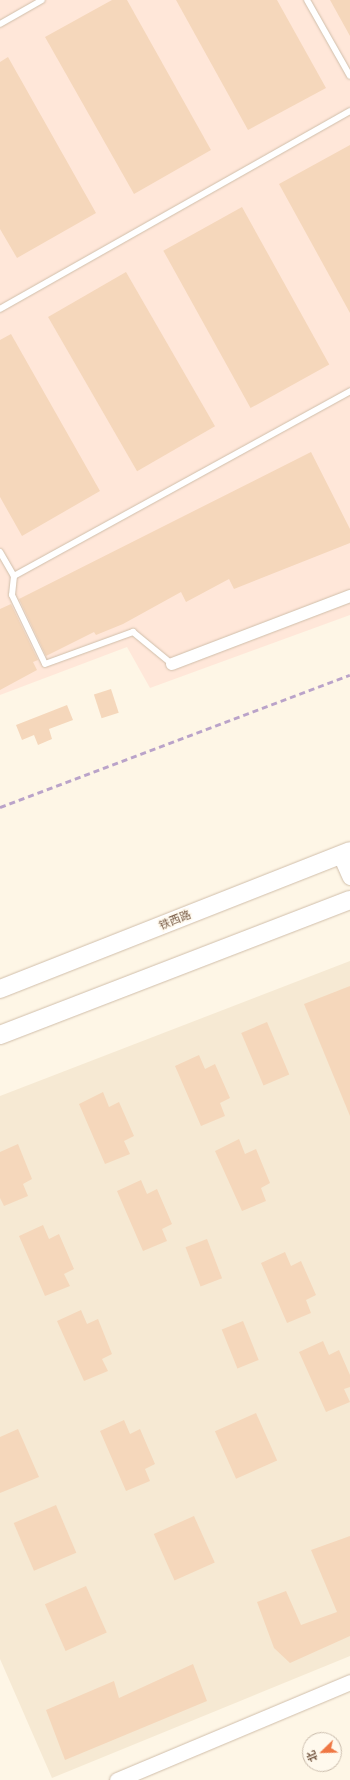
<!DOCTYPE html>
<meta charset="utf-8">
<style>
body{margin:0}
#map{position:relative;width:350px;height:1780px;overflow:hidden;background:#fef6e6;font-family:"Open Sans","Noto Sans SC",sans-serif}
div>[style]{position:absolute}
.residential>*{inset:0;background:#f6e9d3}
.commercial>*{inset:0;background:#ffe7d9}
.building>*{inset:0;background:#f5d7bb;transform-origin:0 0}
.roads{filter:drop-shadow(0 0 1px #d0beaa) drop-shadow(0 0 1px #d0beaa)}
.service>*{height:6px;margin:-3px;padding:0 3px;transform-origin:3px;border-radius:3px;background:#fff}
.minor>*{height:12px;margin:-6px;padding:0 6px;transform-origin:6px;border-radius:6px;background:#fff}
.tertiary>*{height:15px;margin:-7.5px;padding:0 7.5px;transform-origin:7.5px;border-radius:7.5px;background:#fff}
.secondary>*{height:18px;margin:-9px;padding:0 9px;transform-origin:9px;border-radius:9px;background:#fff}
.rail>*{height:3px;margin-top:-1.5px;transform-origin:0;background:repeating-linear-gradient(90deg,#baa3c9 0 6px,transparent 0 10px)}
span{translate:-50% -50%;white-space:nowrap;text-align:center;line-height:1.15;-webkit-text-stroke:3px #fff9ed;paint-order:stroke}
.street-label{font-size:11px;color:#795d48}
.north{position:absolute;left:302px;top:1732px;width:40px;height:40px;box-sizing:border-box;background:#fff9ed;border:1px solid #c9bbab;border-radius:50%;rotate:247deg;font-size:11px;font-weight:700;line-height:16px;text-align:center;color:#795d48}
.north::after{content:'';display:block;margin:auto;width:14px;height:18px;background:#ef7743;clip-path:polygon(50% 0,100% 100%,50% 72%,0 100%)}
</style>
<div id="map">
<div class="residential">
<div style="clip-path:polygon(350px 961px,350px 1656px,52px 1778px,0 1659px,0 1096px)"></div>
</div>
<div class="commercial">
<div style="clip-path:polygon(0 0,350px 0,350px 615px,150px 688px,127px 647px,0 695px)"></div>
</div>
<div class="building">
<div style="clip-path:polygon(112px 0,127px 0,211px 150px,134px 194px,45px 37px)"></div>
<div style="clip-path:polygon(176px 0,277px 0,326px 88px,248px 130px)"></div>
<div style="clip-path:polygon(330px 0,350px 0,350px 36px)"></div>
<div style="clip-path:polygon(8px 57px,96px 213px,17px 258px,0 229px,0 62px)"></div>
<div style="clip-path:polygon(350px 145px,350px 313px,279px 184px)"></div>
<div style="left:242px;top:207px;width:180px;height:90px;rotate:61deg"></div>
<div style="left:126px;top:272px;width:178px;height:90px;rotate:60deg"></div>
<div style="clip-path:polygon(11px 334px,100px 491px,22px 536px,0 497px,0 340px)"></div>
<div style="clip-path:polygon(311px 452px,350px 529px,350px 543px,234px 589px,229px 579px,186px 602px,181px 592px,123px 624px,96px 635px,94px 632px,46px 656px,19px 599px)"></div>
<div style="clip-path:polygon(11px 604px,38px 660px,33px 662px,37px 670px,0 690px,0 609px)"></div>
<div style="left:111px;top:689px;width:25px;height:18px;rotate:72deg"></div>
<div style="clip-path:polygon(67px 705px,73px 720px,49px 729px,52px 739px,38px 745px,34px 735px,22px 740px,16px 725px)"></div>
<div style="clip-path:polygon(350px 986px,350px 1116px,304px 1004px)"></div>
<div style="left:267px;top:1022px;width:57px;height:28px;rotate:67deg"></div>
<div style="clip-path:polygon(199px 1055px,205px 1069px,215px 1064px,230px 1098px,220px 1103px,225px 1116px,201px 1126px,175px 1066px)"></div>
<div style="clip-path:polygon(103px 1092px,109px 1107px,119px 1102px,134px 1136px,124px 1141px,130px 1154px,105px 1164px,79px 1104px)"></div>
<div style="clip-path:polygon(239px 1139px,245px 1154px,256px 1149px,270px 1183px,261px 1188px,266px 1201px,242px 1211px,215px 1151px)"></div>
<div style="clip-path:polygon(18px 1144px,32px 1179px,23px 1184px,28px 1196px,4px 1206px,0 1198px,0 1152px)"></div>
<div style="clip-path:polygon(141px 1180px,147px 1194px,157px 1189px,172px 1224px,162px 1229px,167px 1241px,143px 1251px,117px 1191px)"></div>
<div style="clip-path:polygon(43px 1225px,49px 1239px,59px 1234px,74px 1269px,64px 1274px,70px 1286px,45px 1296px,19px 1236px)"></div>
<div style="left:207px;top:1239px;width:42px;height:23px;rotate:69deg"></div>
<div style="clip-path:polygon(285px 1252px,291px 1266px,301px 1261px,316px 1295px,306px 1300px,311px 1313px,287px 1323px,261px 1263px)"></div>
<div style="clip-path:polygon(81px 1310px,87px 1324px,98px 1319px,112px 1354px,102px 1359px,108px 1371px,84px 1381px,57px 1321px)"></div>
<div style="left:243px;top:1321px;width:42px;height:23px;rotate:68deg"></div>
<div style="clip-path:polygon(323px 1341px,329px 1355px,339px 1350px,350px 1375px,350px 1387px,344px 1389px,350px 1402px,326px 1412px,299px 1352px)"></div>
<div style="left:256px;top:1413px;width:52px;height:45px;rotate:66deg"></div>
<div style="clip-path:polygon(124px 1420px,130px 1434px,140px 1429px,155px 1464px,145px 1469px,150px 1481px,126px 1491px,100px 1431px)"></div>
<div style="clip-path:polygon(18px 1429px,39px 1477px,0 1493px,0 1437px)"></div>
<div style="left:56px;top:1505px;width:52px;height:46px;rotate:67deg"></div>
<div style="left:194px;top:1516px;width:51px;height:44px;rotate:66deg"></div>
<div style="clip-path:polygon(350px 1536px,350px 1636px,290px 1663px,274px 1648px,257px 1602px,286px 1591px,301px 1625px,337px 1612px,311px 1550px)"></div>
<div style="left:86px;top:1586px;width:51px;height:45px;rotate:66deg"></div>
<div style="clip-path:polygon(193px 1664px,207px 1701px,65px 1760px,46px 1710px,114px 1681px,119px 1698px)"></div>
</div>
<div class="roads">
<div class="service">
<div style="left:307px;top:0;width:87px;rotate:60.5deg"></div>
<div style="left:0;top:24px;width:48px;rotate:-29.7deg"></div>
<div style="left:0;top:309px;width:402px;rotate:-29.5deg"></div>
<div style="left:0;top:552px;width:28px;rotate:60deg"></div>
<div style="left:14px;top:576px;width:19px;rotate:96deg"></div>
<div style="left:12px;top:595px;width:76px;rotate:64.4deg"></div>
<div style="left:45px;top:664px;width:94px;rotate:-20deg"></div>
<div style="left:133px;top:632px;width:50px;rotate:39.4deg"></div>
<div style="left:14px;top:576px;width:384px;rotate:-28.8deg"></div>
</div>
<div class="minor">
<div style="left:172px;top:664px;width:191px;rotate:-20.9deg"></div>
</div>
<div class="tertiary">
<div style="left:340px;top:855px;width:24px;rotate:66deg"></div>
<div style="left:117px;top:1780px;width:253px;rotate:-22.8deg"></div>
</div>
<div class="secondary">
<div style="left:0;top:989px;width:376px;rotate:-21.5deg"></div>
<div style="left:0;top:1035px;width:375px;rotate:-21.1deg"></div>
</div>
</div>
<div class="rail">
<div style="left:0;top:807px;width:374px;rotate:-20.7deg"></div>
</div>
<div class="street-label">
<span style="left:175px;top:920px;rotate:-22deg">铁西路</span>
</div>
<div class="north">北</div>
</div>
